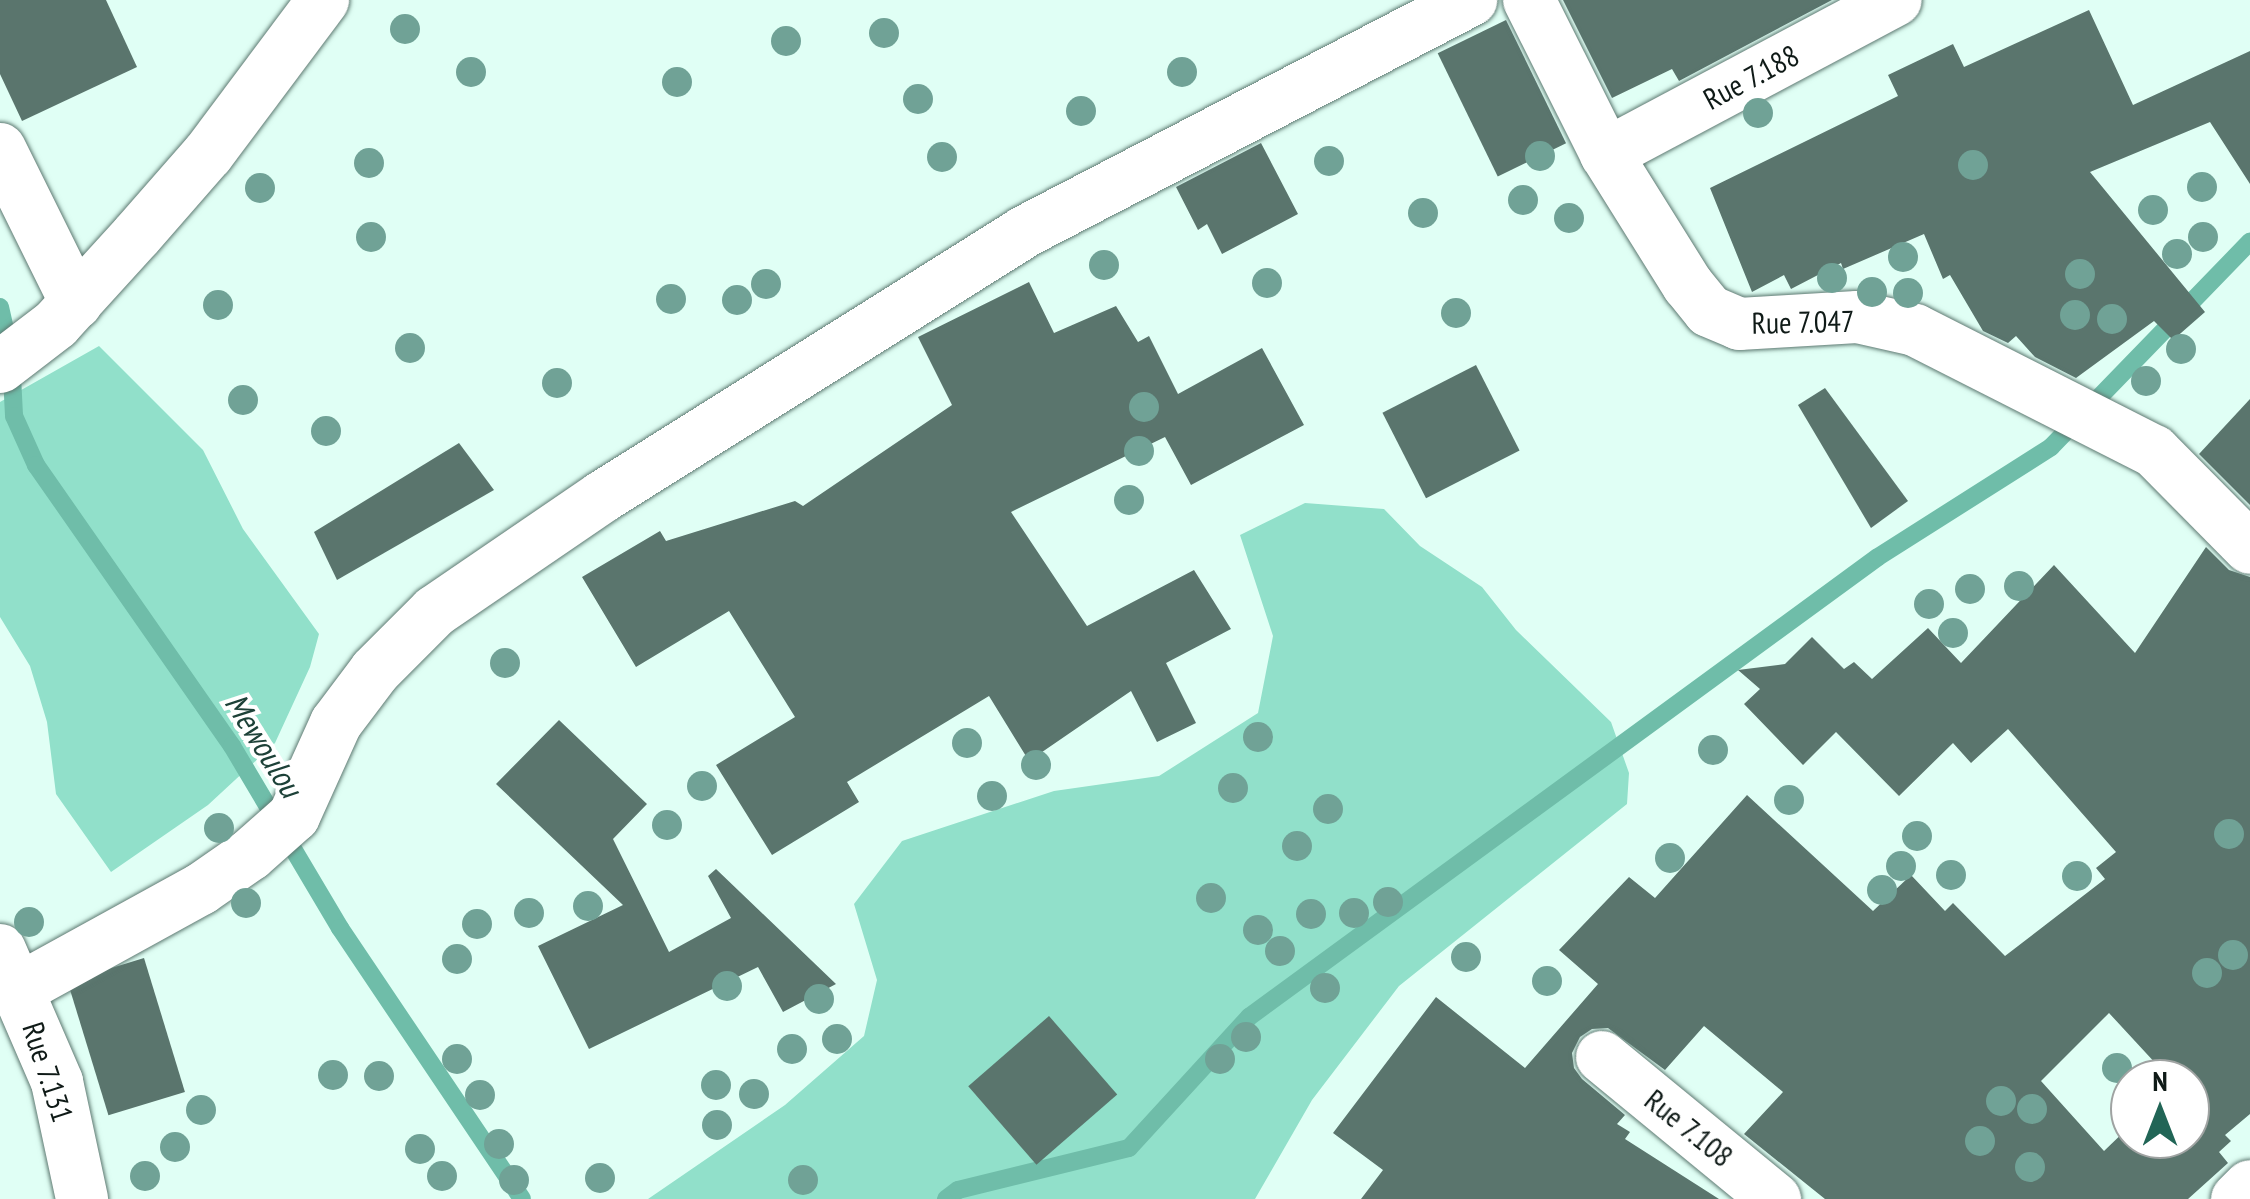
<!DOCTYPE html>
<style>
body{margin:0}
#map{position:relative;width:2250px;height:1199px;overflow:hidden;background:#e0fff5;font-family:"PT Sans Narrow",sans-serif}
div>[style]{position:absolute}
.green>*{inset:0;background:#91e0ca}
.stream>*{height:18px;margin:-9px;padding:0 9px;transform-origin:9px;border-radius:9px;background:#6fbda9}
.building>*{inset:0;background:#5a756d;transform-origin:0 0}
.roads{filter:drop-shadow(0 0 2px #5d7971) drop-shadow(0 0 2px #5d7971)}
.street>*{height:52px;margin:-26px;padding:0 26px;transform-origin:26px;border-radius:26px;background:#fff}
.trees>*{width:30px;height:30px;margin:-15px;border-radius:50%;background:#70a296}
span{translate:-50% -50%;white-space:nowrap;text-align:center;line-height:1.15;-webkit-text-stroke:8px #fff;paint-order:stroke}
.street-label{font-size:30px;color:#0f1a17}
.water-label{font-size:32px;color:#1d4138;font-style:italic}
.north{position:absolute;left:2110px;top:1059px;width:100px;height:100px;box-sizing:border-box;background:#fff;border:2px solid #9fa3a2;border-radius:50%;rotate:0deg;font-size:28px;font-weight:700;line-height:40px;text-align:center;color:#0f1a17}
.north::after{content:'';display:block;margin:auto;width:35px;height:45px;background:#216556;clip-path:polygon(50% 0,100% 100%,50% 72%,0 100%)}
</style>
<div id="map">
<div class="green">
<div style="clip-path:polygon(99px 346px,203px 450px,243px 529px,319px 634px,310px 667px,275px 743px,208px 805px,111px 872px,56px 794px,47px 722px,30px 666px,0 617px,0 402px)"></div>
<div style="clip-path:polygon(1305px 503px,1384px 509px,1420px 546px,1482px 587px,1516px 630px,1611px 722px,1629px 773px,1627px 804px,1399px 986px,1312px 1100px,1255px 1199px,648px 1199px,785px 1105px,864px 1036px,877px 980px,854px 904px,902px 841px,1054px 791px,1159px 776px,1258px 713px,1273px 636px,1240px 535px)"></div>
</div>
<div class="stream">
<div style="left:0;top:307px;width:50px;rotate:77.3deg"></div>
<div style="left:11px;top:356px;width:60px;rotate:87.1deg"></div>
<div style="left:14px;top:416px;width:54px;rotate:65.8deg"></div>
<div style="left:36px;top:465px;width:343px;rotate:55.1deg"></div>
<div style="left:232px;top:746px;width:212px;rotate:59.3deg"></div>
<div style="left:340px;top:928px;width:326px;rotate:56.1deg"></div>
<div style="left:946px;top:1199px;width:15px;rotate:-37deg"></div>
<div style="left:958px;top:1190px;width:176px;rotate:-13.8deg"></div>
<div style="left:1129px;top:1148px;width:178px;rotate:-47.5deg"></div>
<div style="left:1249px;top:1017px;width:779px;rotate:-36.18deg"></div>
<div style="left:1878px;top:557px;width:205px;rotate:-32.4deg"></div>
<div style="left:2051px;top:447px;width:286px;rotate:-45.9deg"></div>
</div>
<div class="building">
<div style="clip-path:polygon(0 0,106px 0,137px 67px,22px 121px,0 74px)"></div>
<div style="clip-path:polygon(1563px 0,1832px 0,1679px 81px,1672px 69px,1612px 98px)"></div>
<div style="clip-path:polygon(2089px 10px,2133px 105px,2250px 51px,2250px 184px,2210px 122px,2090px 172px,2205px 312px,2173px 340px,2154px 321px,2076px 378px,2035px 357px,2016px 336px,2008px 343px,1983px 331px,1950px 275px,1943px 279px,1924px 234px,1843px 269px,1841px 263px,1791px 289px,1784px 275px,1752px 292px,1710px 188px,1898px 96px,1888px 75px,1953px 44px,1964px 67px)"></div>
<div style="left:1506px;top:20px;width:137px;height:76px;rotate:64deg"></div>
<div style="clip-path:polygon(1261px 143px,1298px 214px,1222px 254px,1207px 224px,1198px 230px,1176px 187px)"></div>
<div style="clip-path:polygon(1029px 282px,1054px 333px,1116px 306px,1138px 342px,1149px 336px,1178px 394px,1262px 348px,1304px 425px,1191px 485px,1165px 437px,1011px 512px,1087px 626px,1194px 570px,1231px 629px,1166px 663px,1196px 723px,1157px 742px,1131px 691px,1029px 761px,989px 696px,847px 782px,859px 802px,772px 855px,716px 765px,795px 717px,729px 611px,636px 667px,582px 577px,660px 531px,666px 541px,795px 501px,803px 506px,952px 405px,918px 337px)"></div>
<div style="left:1476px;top:365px;width:96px;height:105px;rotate:63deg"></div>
<div style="clip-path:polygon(1825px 388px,1908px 501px,1871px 528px,1798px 405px)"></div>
<div style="clip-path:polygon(2250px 399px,2250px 505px,2199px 454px)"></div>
<div style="clip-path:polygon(459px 443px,494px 490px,337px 580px,314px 532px)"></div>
<div style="clip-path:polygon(evenodd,2206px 547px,2229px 570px,2250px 577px,2250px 1114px,2225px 1135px,2231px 1141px,2219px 1152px,2228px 1163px,2188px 1199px,1825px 1199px,1744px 1134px,1783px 1092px,1704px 1026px,1665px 1070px,1608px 1028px,1592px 1029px,1580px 1037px,1572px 1053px,1574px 1068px,1582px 1079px,1625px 1115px,1617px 1124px,1630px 1132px,1625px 1139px,1719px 1199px,1361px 1199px,1383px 1170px,1333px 1133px,1436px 997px,1525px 1068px,1598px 984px,1559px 950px,1629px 877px,1655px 898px,1747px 795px,1873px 911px,1911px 875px,1945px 911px,1953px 903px,2005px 956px,2105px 879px,2096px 868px,2116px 852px,2008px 729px,1971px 763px,1953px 743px,1899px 796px,1836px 732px,1803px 765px,1744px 704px,1760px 689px,1738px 670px,1785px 664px,1812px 637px,1844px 669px,1854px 662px,1872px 679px,1928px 628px,1961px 663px,2054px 565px,2135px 653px,2206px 547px,2109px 1013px,2170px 1079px,2190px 1079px,2190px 1139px,2130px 1139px,2130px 1126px,2104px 1151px,2041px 1081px,2109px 1013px)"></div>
<div style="clip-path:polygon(559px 720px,647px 804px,613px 839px,669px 952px,731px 918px,708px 876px,716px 869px,836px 984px,783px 1012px,758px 967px,589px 1049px,538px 946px,623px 905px,496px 784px)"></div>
<div style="left:144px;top:958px;width:140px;height:80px;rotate:73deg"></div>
<div style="left:1049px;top:1016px;width:104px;height:107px;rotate:49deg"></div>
</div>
<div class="roads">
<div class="street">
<div style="left:1529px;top:0;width:172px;rotate:63.4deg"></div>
<div style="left:1606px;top:154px;width:155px;rotate:58deg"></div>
<div style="left:1688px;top:285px;width:33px;rotate:51deg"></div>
<div style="left:1709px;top:311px;width:33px;rotate:23deg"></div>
<div style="left:1739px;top:324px;width:118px;rotate:-3.4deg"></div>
<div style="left:1857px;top:317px;width:59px;rotate:12.6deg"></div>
<div style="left:1915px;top:330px;width:268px;rotate:26.9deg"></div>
<div style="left:2154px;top:451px;width:136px;rotate:45.3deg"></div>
<div style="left:0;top:149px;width:172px;rotate:63.7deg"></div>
<div style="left:1606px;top:154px;width:328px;rotate:-28deg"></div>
<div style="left:0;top:367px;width:71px;rotate:-37.5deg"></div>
<div style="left:56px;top:324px;width:120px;rotate:-47.7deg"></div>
<div style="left:137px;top:235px;width:108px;rotate:-48.8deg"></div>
<div style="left:208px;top:154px;width:192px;rotate:-53.2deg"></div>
<div style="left:0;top:950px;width:144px;rotate:66.6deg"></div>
<div style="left:57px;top:1082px;width:120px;rotate:77.9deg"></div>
<div style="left:19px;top:989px;width:208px;rotate:-28.8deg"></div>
<div style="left:201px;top:889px;width:60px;rotate:-34.8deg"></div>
<div style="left:250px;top:855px;width:59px;rotate:-41.6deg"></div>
<div style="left:294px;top:816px;width:102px;rotate:-65.7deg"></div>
<div style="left:336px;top:723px;width:65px;rotate:-53.1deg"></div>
<div style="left:375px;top:671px;width:85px;rotate:-45deg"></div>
<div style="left:435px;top:611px;width:202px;rotate:-34.3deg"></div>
<div style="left:602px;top:497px;width:498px;rotate:-32.1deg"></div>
<div style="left:1024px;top:232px;width:504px;rotate:-27.43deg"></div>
<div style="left:1602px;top:1057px;width:224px;rotate:39.4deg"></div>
<div style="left:2237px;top:1199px;width:18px;rotate:-45deg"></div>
</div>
</div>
<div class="trees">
<div style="left:405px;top:29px"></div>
<div style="left:884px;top:33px"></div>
<div style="left:786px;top:41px"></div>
<div style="left:471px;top:72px"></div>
<div style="left:1182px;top:72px"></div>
<div style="left:677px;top:82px"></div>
<div style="left:918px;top:99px"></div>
<div style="left:1081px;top:111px"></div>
<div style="left:1758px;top:113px"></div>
<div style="left:1540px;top:156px"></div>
<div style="left:942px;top:157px"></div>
<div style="left:1329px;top:161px"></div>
<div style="left:369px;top:163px"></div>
<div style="left:1973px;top:165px"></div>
<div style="left:2202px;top:187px"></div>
<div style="left:260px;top:188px"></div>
<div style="left:1523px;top:200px"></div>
<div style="left:2153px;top:210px"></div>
<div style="left:1423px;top:213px"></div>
<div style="left:1569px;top:218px"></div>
<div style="left:371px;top:237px"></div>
<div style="left:2203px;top:237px"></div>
<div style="left:2177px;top:254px"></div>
<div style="left:1903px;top:257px"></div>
<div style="left:1104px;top:265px"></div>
<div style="left:2080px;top:274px"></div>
<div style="left:1832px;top:278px"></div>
<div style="left:1267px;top:283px"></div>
<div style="left:766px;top:284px"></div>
<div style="left:1872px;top:292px"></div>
<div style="left:1908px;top:293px"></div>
<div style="left:671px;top:299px"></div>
<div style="left:737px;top:300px"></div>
<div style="left:218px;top:305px"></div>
<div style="left:1456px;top:313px"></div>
<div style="left:2075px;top:315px"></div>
<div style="left:2112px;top:319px"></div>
<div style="left:410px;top:348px"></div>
<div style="left:2181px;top:349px"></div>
<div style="left:2146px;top:381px"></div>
<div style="left:557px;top:383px"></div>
<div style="left:243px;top:400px"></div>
<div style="left:1144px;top:407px"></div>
<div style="left:326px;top:431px"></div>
<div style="left:1139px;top:451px"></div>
<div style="left:1129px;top:500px"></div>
<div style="left:2019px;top:586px"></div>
<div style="left:1970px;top:589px"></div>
<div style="left:1929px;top:604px"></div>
<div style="left:1953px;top:633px"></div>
<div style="left:505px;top:663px"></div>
<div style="left:1258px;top:737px"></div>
<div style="left:967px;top:743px"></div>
<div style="left:1713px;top:750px"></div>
<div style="left:1036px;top:765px"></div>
<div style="left:702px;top:786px"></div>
<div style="left:1233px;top:788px"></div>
<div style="left:992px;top:796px"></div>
<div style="left:1789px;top:800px"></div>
<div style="left:1328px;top:809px"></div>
<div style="left:667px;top:825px"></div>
<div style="left:219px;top:828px"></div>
<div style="left:2229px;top:834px"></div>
<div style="left:1917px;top:836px"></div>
<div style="left:1297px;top:846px"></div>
<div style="left:1670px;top:858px"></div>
<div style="left:1901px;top:866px"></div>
<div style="left:1951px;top:875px"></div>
<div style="left:2077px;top:876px"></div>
<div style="left:1882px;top:890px"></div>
<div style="left:1211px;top:898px"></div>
<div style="left:1388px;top:902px"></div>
<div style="left:246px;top:903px"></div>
<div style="left:588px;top:906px"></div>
<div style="left:529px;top:913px"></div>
<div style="left:1354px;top:913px"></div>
<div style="left:1311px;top:914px"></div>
<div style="left:29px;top:922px"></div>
<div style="left:477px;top:924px"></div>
<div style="left:1258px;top:930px"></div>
<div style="left:1280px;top:951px"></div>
<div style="left:2233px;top:955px"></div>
<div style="left:1466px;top:957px"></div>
<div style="left:457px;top:959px"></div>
<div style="left:2207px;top:973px"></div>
<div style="left:1547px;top:981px"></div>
<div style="left:727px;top:986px"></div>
<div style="left:1325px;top:988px"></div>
<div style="left:819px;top:999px"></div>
<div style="left:1246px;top:1037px"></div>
<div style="left:837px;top:1039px"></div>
<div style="left:792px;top:1049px"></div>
<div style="left:457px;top:1059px"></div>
<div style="left:1220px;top:1059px"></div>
<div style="left:2117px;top:1068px"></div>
<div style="left:333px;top:1075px"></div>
<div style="left:379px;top:1076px"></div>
<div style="left:716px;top:1085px"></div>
<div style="left:754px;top:1094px"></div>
<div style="left:480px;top:1095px"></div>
<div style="left:2001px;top:1101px"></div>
<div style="left:2032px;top:1109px"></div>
<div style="left:201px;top:1110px"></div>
<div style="left:717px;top:1125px"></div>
<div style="left:1980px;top:1141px"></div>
<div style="left:499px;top:1144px"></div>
<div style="left:175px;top:1147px"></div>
<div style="left:420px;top:1149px"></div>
<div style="left:2030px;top:1167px"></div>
<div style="left:145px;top:1176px"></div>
<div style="left:442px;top:1176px"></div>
<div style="left:600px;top:1178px"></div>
<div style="left:514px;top:1180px"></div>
<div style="left:803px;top:1180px"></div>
</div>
<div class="street-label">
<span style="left:1751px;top:77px;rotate:-28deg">Rue 7.188</span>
<span style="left:1803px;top:322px;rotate:-1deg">Rue 7.047</span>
<span style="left:48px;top:1072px;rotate:72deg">Rue 7.131</span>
<span style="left:1689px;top:1128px;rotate:39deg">Rue 7.108</span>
</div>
<div class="water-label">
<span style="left:264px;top:745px;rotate:58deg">Mewoulou</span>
</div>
<div class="north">N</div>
</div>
